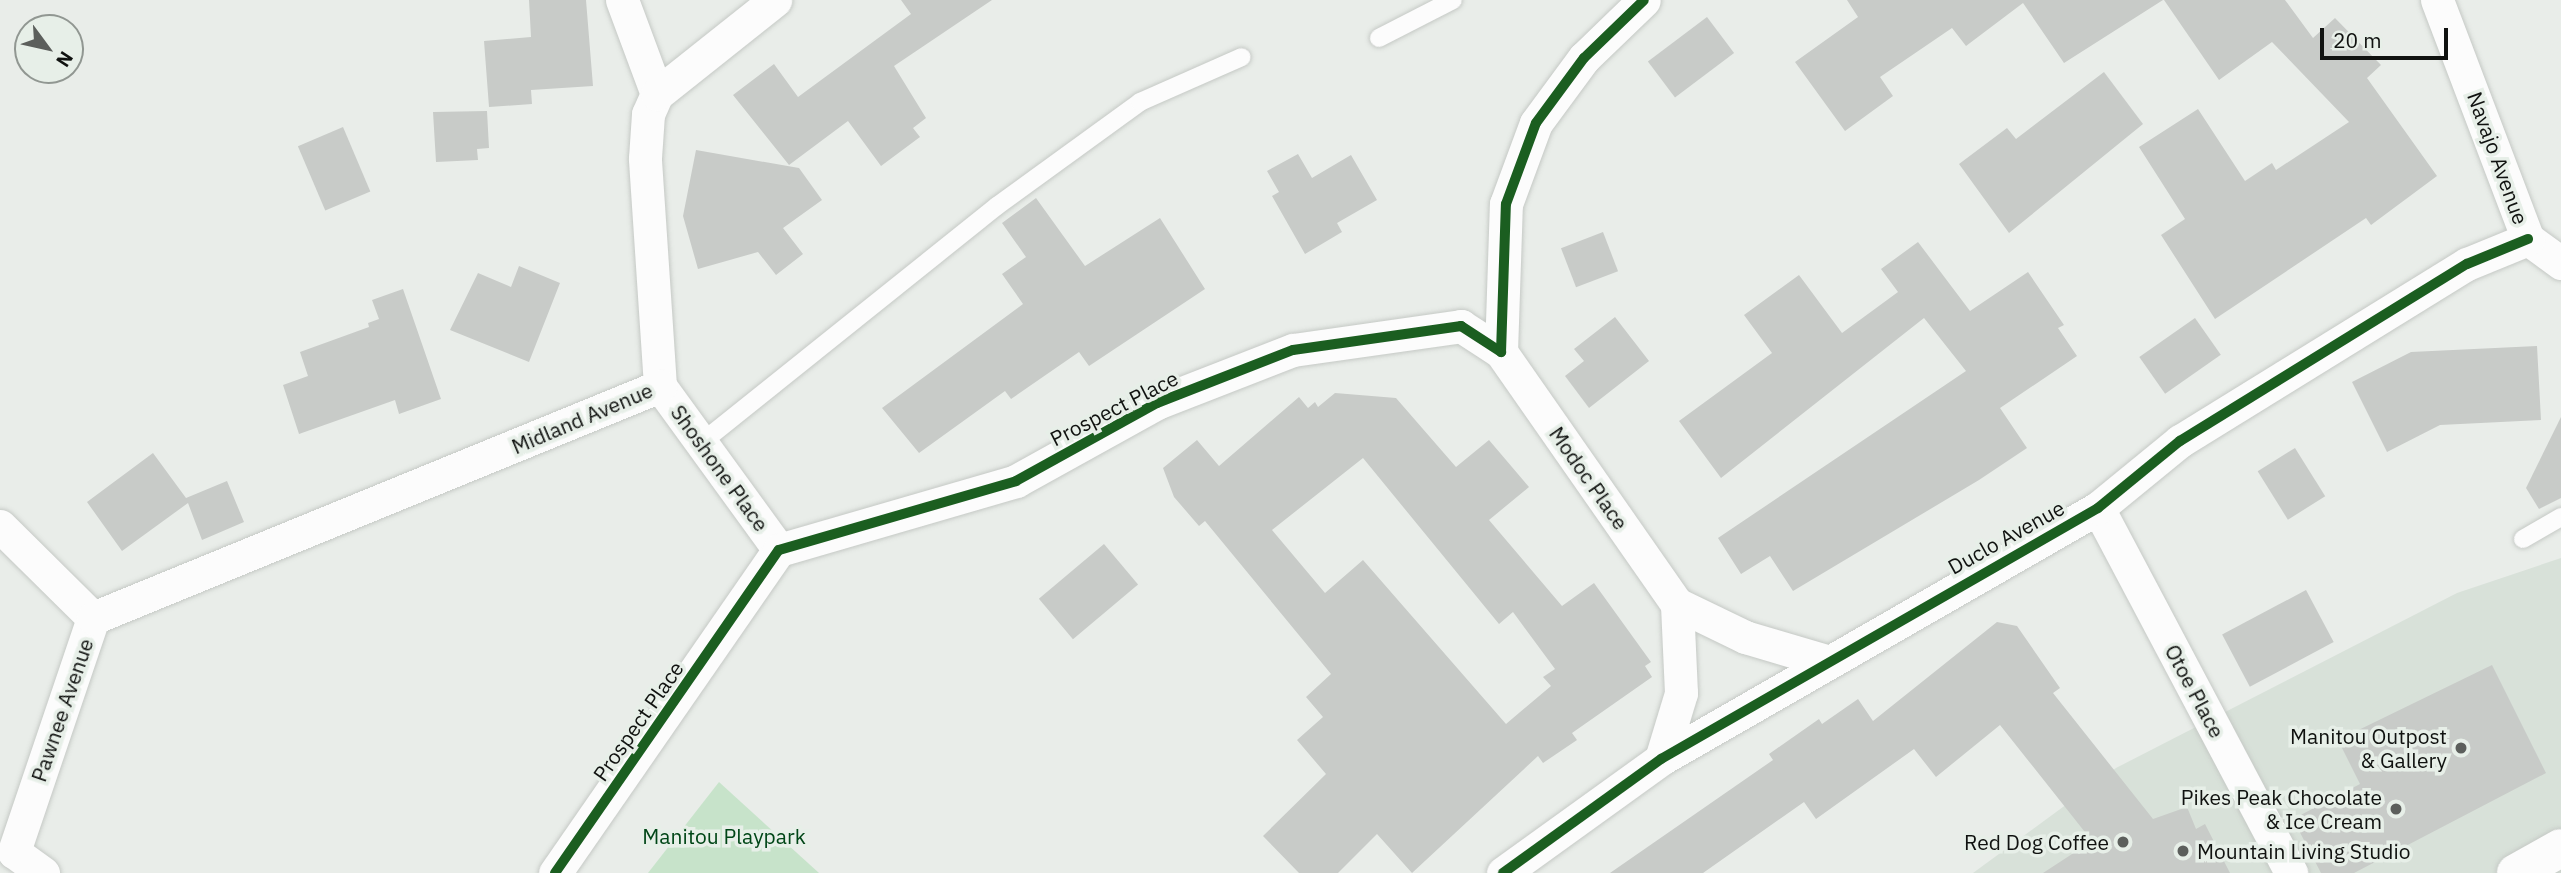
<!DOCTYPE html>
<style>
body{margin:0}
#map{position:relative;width:2561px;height:873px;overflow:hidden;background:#e9ede9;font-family:"IBM Plex Sans",sans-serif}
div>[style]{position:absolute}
.built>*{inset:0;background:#d8e1d9}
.green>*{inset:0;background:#c7e3ca}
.building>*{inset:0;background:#c8cbc8;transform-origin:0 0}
.roads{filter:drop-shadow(0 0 2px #c5c9c5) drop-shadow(0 0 2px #c5c9c5)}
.lane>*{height:18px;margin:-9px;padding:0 9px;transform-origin:9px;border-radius:9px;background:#fcfcfc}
.street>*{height:33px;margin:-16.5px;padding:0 16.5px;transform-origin:16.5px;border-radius:16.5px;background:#fcfcfc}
.secondary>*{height:38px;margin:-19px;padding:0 19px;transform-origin:19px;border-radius:19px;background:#fcfcfc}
.cycleway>*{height:10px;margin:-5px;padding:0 5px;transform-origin:5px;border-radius:5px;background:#1b5e20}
.dots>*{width:19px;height:19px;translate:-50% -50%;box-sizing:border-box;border:4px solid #e7efe8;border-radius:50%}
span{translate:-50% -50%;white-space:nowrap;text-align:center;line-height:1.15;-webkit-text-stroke:7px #e7efe8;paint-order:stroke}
.street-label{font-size:21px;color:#101210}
.poi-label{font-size:21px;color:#101210}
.right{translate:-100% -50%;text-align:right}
.left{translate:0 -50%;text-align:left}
.park-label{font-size:21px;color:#004617}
.north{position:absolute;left:14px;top:14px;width:70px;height:70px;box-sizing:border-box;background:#e7efe8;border:2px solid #919792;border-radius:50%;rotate:123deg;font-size:19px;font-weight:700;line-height:28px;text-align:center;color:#101210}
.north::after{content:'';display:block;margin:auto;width:24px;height:32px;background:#5c5f5c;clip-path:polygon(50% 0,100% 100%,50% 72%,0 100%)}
.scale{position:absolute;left:2320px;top:28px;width:128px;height:32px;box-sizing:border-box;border:4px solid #101210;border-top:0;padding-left:9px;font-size:21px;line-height:24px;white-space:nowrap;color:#101210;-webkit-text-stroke:5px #e7efe8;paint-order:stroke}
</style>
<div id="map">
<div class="built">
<div style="clip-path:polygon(2561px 558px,2561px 873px,1973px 873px,2116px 768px,2457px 593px)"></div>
</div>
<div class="green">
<div style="clip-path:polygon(719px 782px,819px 873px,648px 873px)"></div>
</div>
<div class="building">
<div style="clip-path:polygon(529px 0,586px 0,593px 86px,531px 90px,532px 104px,489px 107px,484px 41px,531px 37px)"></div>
<div style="clip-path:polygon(901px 0,992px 0,894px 66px,926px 118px,913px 128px,920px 137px,881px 166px,848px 121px,789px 165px,733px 95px,774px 64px,798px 97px,911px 14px)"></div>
<div style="clip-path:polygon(1847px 0,2163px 0,2064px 63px,2023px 3px,1966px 46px,1952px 28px,1880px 77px,1893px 96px,1845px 131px,1795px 62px,1858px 17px)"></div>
<div style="clip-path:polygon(2164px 0,2285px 0,2313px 38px,2335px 18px,2381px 65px,2367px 78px,2437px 176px,2371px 225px,2366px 218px,2215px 319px,2161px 235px,2185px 219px,2139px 147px,2198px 109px,2245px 181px,2272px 163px,2276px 170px,2349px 122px,2272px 42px,2219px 80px)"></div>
<div style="left:1707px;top:17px;width:45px;height:74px;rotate:53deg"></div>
<div style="clip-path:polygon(2104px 72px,2143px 124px,2009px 233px,1959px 164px,2007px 128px,2016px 139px)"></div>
<div style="clip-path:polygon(487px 111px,489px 148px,477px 149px,478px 160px,436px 162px,433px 112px)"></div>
<div style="left:343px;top:127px;width:70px;height:49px;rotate:67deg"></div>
<div style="clip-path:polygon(696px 150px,799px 168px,822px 200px,783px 228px,803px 254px,776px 275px,758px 252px,698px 269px,683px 216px)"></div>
<div style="clip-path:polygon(1298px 154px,1312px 178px,1351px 155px,1377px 200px,1337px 223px,1342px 232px,1305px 254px,1272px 196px,1279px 192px,1267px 171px)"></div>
<div style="clip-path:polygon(1036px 198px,1085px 266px,1160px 218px,1205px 289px,1089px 366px,1079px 352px,1011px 399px,1005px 391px,919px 453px,882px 408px,1023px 304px,1002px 274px,1026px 257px,1002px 223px)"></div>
<div style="left:1603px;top:232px;width:42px;height:45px;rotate:69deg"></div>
<div style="clip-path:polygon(1918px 242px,1970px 311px,2028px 272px,2064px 325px,2058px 328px,2077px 356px,2000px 408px,2027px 448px,1979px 480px,1793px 591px,1770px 556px,1741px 574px,1718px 538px,1966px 371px,1924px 318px,1721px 478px,1679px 421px,1772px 353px,1744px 315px,1799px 275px,1842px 333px,1898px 292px,1881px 269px)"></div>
<div style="clip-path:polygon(519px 266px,560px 283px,529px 362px,450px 330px,478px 273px,511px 287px)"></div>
<div style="clip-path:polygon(403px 289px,441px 399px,399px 414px,395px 400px,299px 434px,283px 385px,308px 376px,300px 352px,369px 327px,368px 323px,379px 319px,372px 300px)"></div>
<div style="clip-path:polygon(1615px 317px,1649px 361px,1589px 408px,1565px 376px,1584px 361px,1574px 349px)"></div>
<div style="left:2195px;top:318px;width:45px;height:68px;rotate:55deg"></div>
<div style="clip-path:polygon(2537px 346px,2541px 420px,2440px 425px,2387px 452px,2352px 382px,2411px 352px)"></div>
<div style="clip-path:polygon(evenodd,1335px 393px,1396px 398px,1456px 467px,1489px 440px,1529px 487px,1489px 520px,1562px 606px,1594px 583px,1651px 662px,1645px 666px,1652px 677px,1572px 733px,1577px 740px,1543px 763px,1538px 756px,1412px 873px,1377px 834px,1338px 873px,1299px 873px,1263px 836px,1326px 774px,1297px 740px,1323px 717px,1306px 697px,1331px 674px,1205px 521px,1199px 526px,1174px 497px,1163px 468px,1197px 440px,1219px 466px,1299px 397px,1308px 408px,1315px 402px,1318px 407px,1335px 393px,1363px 458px,1499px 624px,1513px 612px,1555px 669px,1543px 677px,1551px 686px,1506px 724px,1363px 560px,1325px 593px,1272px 530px,1363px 458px)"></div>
<div style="clip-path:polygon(2561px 417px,2561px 498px,2539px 509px,2526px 488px)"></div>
<div style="left:2295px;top:448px;width:57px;height:44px;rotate:58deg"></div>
<div style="clip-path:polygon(153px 453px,186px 498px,227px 481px,244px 522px,202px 540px,188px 503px,122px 551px,87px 502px)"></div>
<div style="left:1104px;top:544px;width:53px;height:85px;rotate:50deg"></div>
<div style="left:2306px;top:590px;width:59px;height:95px;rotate:62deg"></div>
<div style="clip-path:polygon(1997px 622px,2017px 626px,2060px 688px,2053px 693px,2153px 819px,2187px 807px,2196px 829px,2205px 824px,2230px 873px,2043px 873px,2092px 841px,2000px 725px,1936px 777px,1914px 749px,1816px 819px,1804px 802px,1703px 873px,1610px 873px,1773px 760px,1769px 754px,1819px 719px,1822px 724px,1858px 699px,1873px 721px)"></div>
<div style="clip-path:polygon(2492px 665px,2546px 773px,2354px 873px,2321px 873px,2293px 819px,2360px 784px,2338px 740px)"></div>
</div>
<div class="roads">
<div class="lane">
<div style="left:1379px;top:38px;width:83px;rotate:-27.2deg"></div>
<div style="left:701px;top:443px;width:379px;rotate:-38.7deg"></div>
<div style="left:997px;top:206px;width:177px;rotate:-36deg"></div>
<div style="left:1140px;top:102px;width:111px;rotate:-23.8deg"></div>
<div style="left:2523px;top:539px;width:44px;rotate:-30.1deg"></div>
</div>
<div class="street">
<div style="left:622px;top:0;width:100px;rotate:69.6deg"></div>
<div style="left:2437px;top:0;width:256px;rotate:69.2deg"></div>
<div style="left:2528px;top:239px;width:41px;rotate:36deg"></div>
<div style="left:1501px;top:352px;width:307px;rotate:55.1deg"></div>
<div style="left:1677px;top:604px;width:76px;rotate:25.9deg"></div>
<div style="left:1745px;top:637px;width:84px;rotate:16.5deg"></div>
<div style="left:660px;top:386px;width:228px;rotate:-93.8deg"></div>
<div style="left:645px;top:158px;width:44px;rotate:-86.1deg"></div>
<div style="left:648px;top:114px;width:22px;rotate:-66deg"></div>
<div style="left:657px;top:94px;width:151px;rotate:-38.5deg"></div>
<div style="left:660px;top:386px;width:203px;rotate:54deg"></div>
<div style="left:2098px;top:508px;width:413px;rotate:62.1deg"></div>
<div style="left:0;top:526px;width:131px;rotate:44.7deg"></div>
<div style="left:93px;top:618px;width:247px;rotate:108.7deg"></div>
<div style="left:93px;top:618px;width:613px;rotate:-22.25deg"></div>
<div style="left:1661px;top:759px;width:69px;rotate:-73.1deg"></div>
<div style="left:1681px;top:693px;width:89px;rotate:-92.6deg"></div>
<div style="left:14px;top:852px;width:36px;rotate:36deg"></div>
<div style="left:555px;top:873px;width:393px;rotate:-55.3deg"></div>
<div style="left:779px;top:550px;width:247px;rotate:-16.2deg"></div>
<div style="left:1016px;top:481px;width:161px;rotate:-29deg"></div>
<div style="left:1157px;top:403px;width:146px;rotate:-21.3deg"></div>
<div style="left:1293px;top:350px;width:170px;rotate:-8.1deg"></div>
<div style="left:1461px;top:326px;width:48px;rotate:33deg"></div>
<div style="left:1501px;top:352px;width:148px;rotate:-88.1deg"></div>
<div style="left:1506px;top:204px;width:86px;rotate:-69.7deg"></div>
<div style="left:1536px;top:123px;width:81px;rotate:-53.6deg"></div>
<div style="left:1584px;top:58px;width:83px;rotate:-44deg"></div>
<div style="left:1503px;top:873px;width:195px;rotate:-35.8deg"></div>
<div style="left:1661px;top:759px;width:504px;rotate:-29.87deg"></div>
<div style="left:2098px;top:508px;width:106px;rotate:-39.3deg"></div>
<div style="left:2180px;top:441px;width:337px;rotate:-31.7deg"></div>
<div style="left:2467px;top:264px;width:66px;rotate:-22.3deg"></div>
</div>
<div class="secondary">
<div style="left:2516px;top:873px;width:51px;rotate:-29.1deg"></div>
</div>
</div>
<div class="cycleway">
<div style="left:555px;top:873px;width:393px;rotate:-55.3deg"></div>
<div style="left:779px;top:550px;width:247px;rotate:-16.2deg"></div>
<div style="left:1016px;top:481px;width:161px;rotate:-29deg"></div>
<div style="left:1157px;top:403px;width:146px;rotate:-21.3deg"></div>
<div style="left:1293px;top:350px;width:170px;rotate:-8.1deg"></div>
<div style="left:1461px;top:326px;width:48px;rotate:33deg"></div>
<div style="left:1501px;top:352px;width:148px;rotate:-88.1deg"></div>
<div style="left:1506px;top:204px;width:86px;rotate:-69.7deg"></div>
<div style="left:1536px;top:123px;width:81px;rotate:-53.6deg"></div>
<div style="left:1584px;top:58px;width:83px;rotate:-44deg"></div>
<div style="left:1503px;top:873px;width:195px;rotate:-35.8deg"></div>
<div style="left:1661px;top:759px;width:504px;rotate:-29.87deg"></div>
<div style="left:2098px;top:508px;width:106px;rotate:-39.3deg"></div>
<div style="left:2180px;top:441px;width:337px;rotate:-31.7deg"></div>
<div style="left:2467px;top:264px;width:66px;rotate:-22.3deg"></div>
</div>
<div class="dots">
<div style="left:2461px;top:748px;background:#5c5f5c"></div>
<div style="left:2396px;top:809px;background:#5c5f5c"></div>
<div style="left:2123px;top:842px;background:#5c5f5c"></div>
<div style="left:2183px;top:851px;background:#5c5f5c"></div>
</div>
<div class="street-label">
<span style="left:2498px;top:158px;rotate:70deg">Navajo Avenue</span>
<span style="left:1114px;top:408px;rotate:-27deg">Prospect Place</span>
<span style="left:582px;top:418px;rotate:-23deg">Midland Avenue</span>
<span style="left:720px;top:468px;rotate:54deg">Shoshone Place</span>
<span style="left:1589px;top:478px;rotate:55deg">Modoc Place</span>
<span style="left:2006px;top:537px;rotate:-29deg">Duclo Avenue</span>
<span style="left:2195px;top:691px;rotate:62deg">Otoe Place</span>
<span style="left:62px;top:710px;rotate:-71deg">Pawnee Avenue</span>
<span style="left:638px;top:721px;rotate:-55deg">Prospect Place</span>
</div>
<div class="poi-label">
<span class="right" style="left:2447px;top:748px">Manitou Outpost<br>&amp; Gallery</span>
<span class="right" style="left:2382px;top:809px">Pikes Peak Chocolate<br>&amp; Ice Cream</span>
<span class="right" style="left:2109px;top:842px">Red Dog Coffee</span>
<span class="left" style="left:2197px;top:851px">Mountain Living Studio</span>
</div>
<div class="park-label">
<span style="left:724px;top:836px">Manitou Playpark</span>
</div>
<div class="north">N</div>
<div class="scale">20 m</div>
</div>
